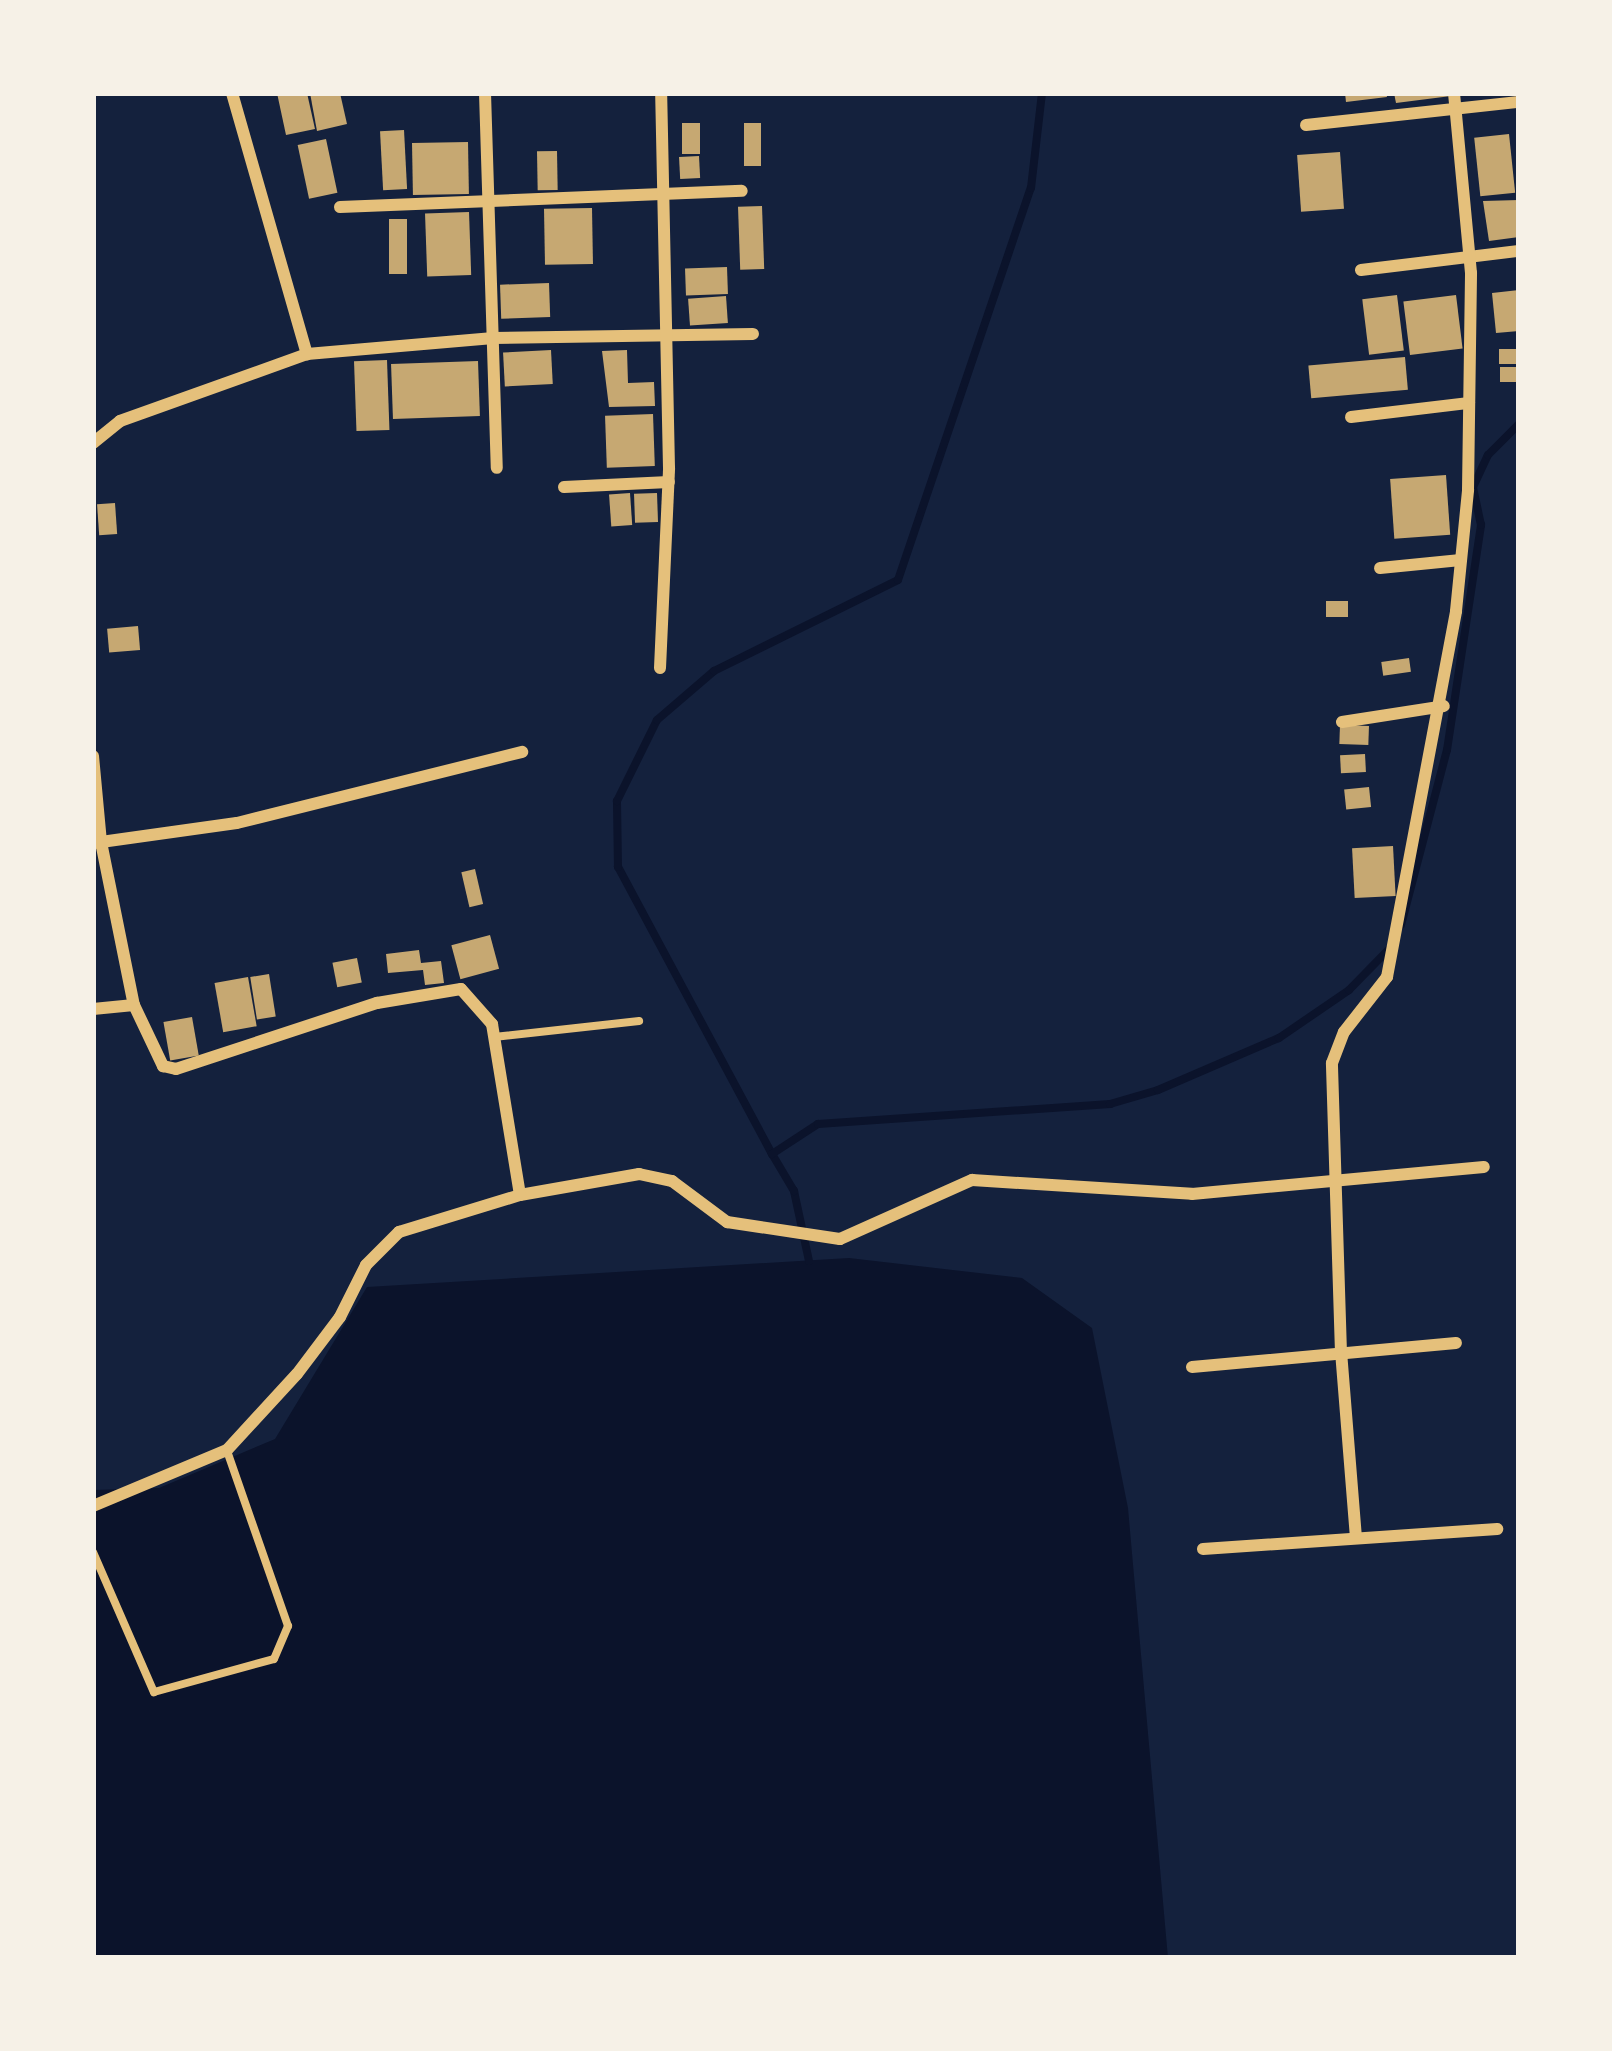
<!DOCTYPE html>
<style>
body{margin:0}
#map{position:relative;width:1612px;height:2051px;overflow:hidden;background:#14213d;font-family:"Asap Condensed",sans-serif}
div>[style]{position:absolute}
.water>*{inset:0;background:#0b132b}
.stream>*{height:8px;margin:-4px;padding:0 4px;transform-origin:4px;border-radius:4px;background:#0b132b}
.building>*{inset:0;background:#c6a872;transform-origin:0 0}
.service>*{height:8px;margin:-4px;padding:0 4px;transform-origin:4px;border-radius:4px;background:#e5c07b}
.minor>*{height:12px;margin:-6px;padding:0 6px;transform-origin:6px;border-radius:6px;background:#e5c07b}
span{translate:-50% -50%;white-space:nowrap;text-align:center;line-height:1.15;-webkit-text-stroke:9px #f6f1e7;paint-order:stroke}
.frame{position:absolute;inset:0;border:96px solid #f6f1e7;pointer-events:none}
</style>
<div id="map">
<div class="water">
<div style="clip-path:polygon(849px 1258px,1022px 1278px,1092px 1328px,1128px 1508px,1168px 1958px,93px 1958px,93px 1490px,159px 1488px,275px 1439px,367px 1287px)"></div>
</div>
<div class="stream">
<div style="left:1401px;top:925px;width:181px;rotate:-75.3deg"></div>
<div style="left:1447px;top:750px;width:228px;rotate:-81.4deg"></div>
<div style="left:1481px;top:525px;width:39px;rotate:-102deg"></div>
<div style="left:1473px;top:487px;width:35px;rotate:-65deg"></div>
<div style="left:1488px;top:455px;width:44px;rotate:-45deg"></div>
<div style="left:772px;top:1154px;width:326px;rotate:-118.2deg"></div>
<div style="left:618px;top:867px;width:66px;rotate:-90.9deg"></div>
<div style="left:617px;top:801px;width:90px;rotate:-63.7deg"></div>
<div style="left:657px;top:720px;width:75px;rotate:-40.7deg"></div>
<div style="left:714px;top:671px;width:205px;rotate:-26.3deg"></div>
<div style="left:898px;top:580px;width:414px;rotate:-71.3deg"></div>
<div style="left:1031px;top:188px;width:96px;rotate:-83.4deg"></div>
<div style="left:809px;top:1261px;width:72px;rotate:-102.1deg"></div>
<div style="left:794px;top:1191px;width:43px;rotate:-120.7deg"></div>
<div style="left:772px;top:1154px;width:55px;rotate:-33.1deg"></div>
<div style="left:818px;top:1124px;width:293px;rotate:-3.9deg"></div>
<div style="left:1110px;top:1104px;width:50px;rotate:-16.3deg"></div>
<div style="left:1158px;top:1090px;width:132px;rotate:-23.3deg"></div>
<div style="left:1279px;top:1038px;width:85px;rotate:-34.4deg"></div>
<div style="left:1349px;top:990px;width:57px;rotate:-45.7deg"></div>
</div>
<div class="building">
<div style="clip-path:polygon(277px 93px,307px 93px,315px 129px,286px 135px)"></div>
<div style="clip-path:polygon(310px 93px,340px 93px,347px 124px,317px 131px)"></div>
<div style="clip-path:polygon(1345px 93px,1386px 93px,1387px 97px,1346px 102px)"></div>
<div style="clip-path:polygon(1394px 93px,1451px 93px,1451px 96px,1396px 103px)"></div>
<div style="left:682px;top:123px;width:18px;height:31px"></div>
<div style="left:744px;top:123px;width:17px;height:43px"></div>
<div style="left:404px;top:130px;width:59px;height:24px;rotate:87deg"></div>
<div style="left:1509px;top:134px;width:59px;height:35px;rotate:84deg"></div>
<div style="left:326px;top:139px;width:55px;height:29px;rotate:78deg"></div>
<div style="left:468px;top:142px;width:52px;height:56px;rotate:89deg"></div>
<div style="left:557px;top:151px;width:39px;height:20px;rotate:89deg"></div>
<div style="left:1340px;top:152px;width:57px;height:43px;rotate:86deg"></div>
<div style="left:699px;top:156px;width:22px;height:20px;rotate:87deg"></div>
<div style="clip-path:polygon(1519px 200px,1519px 237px,1489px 241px,1483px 201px)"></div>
<div style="left:762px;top:206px;width:63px;height:24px;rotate:88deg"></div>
<div style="left:592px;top:208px;width:56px;height:48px;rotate:89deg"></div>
<div style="left:469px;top:212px;width:63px;height:44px;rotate:88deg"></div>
<div style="left:389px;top:219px;width:18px;height:55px"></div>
<div style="left:727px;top:267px;width:27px;height:42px;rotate:88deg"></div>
<div style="left:549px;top:283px;width:34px;height:49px;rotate:88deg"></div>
<div style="clip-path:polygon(1519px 290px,1519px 331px,1496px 333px,1492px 293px)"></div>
<div style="left:1397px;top:295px;width:56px;height:35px;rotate:83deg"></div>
<div style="left:1456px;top:295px;width:54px;height:53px;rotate:83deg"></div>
<div style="left:726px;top:296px;width:27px;height:38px;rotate:86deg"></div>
<div style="left:1519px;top:349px;width:15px;height:20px;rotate:90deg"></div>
<div style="left:551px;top:350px;width:34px;height:48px;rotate:87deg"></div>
<div style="clip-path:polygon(627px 350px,628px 383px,654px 382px,655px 406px,609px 407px,602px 351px)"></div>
<div style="left:1405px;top:357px;width:33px;height:97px;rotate:85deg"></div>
<div style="left:387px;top:360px;width:70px;height:33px;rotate:88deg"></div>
<div style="left:478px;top:361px;width:55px;height:87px;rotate:88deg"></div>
<div style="left:1519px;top:367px;width:15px;height:19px;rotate:90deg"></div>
<div style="left:653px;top:414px;width:52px;height:48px;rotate:88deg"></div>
<div style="left:1446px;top:475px;width:60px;height:56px;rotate:86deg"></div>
<div style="left:630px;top:493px;width:32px;height:21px;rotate:86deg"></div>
<div style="left:657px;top:493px;width:29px;height:23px;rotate:88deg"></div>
<div style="left:115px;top:503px;width:31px;height:18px;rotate:86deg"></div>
<div style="left:1326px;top:601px;width:22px;height:16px"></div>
<div style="left:138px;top:626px;width:24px;height:31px;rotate:85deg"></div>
<div style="left:1409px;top:658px;width:14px;height:28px;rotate:82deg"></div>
<div style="left:1340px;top:725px;width:29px;height:19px;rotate:2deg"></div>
<div style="left:1365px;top:754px;width:18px;height:25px;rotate:87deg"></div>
<div style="left:1369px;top:787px;width:20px;height:25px;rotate:84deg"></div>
<div style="left:1393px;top:846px;width:50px;height:41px;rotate:87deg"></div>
<div style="left:475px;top:869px;width:36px;height:14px;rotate:77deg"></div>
<div style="left:490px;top:935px;width:35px;height:40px;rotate:75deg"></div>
<div style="clip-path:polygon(419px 950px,421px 963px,441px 961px,444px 983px,425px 985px,423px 970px,388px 973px,386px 954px)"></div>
<div style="left:357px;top:958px;width:25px;height:25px;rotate:79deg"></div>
<div style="left:269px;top:974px;width:43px;height:19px;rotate:81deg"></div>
<div style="left:248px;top:977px;width:50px;height:34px;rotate:80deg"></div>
<div style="left:192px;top:1017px;width:39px;height:29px;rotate:80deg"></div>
</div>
<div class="service">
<div style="left:494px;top:1037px;width:146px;rotate:-6.3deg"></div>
<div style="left:93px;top:1552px;width:153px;rotate:66.5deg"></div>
<div style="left:154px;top:1692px;width:124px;rotate:-15.4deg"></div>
<div style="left:274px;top:1659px;width:36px;rotate:-67deg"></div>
<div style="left:288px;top:1626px;width:185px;rotate:-109.2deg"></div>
</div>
<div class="minor">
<div style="left:232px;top:93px;width:272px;rotate:74deg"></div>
<div style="left:485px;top:93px;width:375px;rotate:88.2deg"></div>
<div style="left:1306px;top:125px;width:214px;rotate:-6.2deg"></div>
<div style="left:340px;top:207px;width:402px;rotate:-2.3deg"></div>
<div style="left:1361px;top:270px;width:159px;rotate:-6.9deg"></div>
<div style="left:1351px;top:417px;width:119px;rotate:-6.8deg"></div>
<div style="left:93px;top:443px;width:35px;rotate:-39deg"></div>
<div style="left:120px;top:421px;width:199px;rotate:-19.7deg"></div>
<div style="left:307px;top:354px;width:187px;rotate:-4.9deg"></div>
<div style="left:493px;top:338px;width:260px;rotate:-0.9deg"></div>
<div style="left:564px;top:487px;width:105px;rotate:-2.7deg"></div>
<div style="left:1380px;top:568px;width:81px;rotate:-5.6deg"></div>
<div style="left:660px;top:668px;width:200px;rotate:-87.4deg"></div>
<div style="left:669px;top:468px;width:375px;rotate:-91.2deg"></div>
<div style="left:1342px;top:722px;width:103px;rotate:-8.9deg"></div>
<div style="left:93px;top:756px;width:86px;rotate:84.7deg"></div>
<div style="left:101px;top:842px;width:166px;rotate:78.6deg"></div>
<div style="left:134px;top:1005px;width:68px;rotate:64.6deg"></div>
<div style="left:163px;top:1066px;width:13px;rotate:13deg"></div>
<div style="left:176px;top:1069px;width:212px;rotate:-18.2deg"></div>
<div style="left:377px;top:1003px;width:85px;rotate:-9.5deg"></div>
<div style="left:461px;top:989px;width:47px;rotate:48.5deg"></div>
<div style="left:492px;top:1024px;width:173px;rotate:80.7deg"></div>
<div style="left:520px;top:1195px;width:121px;rotate:-10deg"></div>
<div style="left:639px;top:1174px;width:34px;rotate:12deg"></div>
<div style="left:672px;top:1181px;width:69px;rotate:36.7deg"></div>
<div style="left:727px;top:1222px;width:114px;rotate:8.6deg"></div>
<div style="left:840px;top:1239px;width:145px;rotate:-24.1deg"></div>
<div style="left:972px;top:1180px;width:220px;rotate:3.6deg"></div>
<div style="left:1192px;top:1194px;width:293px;rotate:-5.3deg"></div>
<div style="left:94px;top:843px;width:144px;rotate:-8deg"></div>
<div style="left:237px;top:823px;width:294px;rotate:-14deg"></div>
<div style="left:93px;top:1009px;width:41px;rotate:-5.6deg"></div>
<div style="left:1192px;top:1367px;width:265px;rotate:-5.2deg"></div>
<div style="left:93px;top:1506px;width:145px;rotate:-22.7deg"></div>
<div style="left:227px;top:1450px;width:103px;rotate:-47.4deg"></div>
<div style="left:297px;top:1374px;width:71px;rotate:-53deg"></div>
<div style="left:340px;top:1317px;width:58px;rotate:-63.4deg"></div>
<div style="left:366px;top:1265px;width:47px;rotate:-45deg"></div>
<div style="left:399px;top:1232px;width:127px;rotate:-17deg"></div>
<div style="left:1356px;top:1538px;width:186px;rotate:-94.6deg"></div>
<div style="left:1341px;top:1353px;width:290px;rotate:-91.8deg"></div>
<div style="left:1332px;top:1063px;width:33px;rotate:-69deg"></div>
<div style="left:1344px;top:1032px;width:70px;rotate:-52deg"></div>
<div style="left:1387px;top:977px;width:372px;rotate:-79.3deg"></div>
<div style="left:1456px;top:611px;width:122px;rotate:-84.3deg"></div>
<div style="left:1468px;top:490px;width:217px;rotate:-89.2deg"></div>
<div style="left:1471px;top:273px;width:181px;rotate:-95.4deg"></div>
<div style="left:1203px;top:1549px;width:295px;rotate:-3.9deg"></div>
</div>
<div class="frame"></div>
</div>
